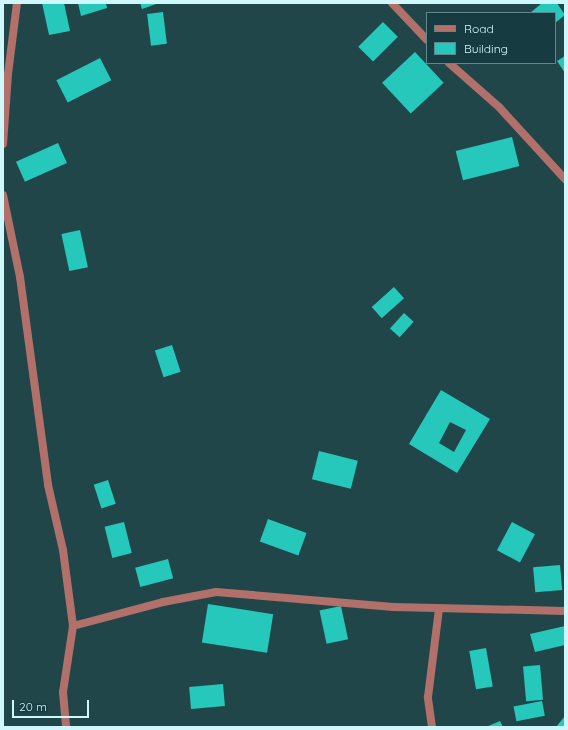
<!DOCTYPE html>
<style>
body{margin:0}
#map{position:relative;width:568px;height:730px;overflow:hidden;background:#21464a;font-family:Quicksand,sans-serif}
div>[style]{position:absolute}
.building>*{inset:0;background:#25c8bb;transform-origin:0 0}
.minor>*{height:8px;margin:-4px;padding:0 4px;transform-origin:4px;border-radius:4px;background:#b1706a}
span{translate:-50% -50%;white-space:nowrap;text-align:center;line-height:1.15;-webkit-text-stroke:4px #163b40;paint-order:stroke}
.frame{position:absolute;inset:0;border:4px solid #cff8fd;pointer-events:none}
.legend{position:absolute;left:426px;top:12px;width:130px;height:52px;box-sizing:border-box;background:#163b40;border:1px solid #60878c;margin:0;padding:5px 7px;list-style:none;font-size:12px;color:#cff8fd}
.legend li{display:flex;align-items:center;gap:8px;height:20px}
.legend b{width:20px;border:1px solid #60878c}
.scale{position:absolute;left:12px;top:700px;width:77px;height:18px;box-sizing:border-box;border:2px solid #cff8fd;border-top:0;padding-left:5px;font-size:12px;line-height:14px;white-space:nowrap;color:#cff8fd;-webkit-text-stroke:3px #163b40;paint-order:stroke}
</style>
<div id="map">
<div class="building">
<div style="clip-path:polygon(42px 3px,64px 3px,70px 31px,49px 35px)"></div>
<div style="clip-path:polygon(78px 3px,106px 3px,107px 8px,81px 16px)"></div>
<div style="clip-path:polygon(140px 3px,159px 3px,142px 9px)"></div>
<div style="clip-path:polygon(542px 3px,557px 3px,565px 15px,555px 23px,555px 13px,530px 13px)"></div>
<div style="left:163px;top:12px;width:32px;height:16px;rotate:83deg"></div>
<div style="left:383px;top:22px;width:21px;height:35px;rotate:45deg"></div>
<div style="left:415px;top:52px;width:42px;height:45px;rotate:47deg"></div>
<div style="clip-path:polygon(565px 56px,565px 73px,557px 61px)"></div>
<div style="left:100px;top:58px;width:25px;height:49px;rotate:63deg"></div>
<div style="left:512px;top:137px;width:30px;height:58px;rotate:76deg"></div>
<div style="left:58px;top:143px;width:22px;height:46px;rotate:66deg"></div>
<div style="left:80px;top:230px;width:38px;height:19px;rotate:78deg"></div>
<div style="left:394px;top:287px;width:15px;height:30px;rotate:48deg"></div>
<div style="left:404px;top:313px;width:13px;height:21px;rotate:42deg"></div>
<div style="left:172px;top:345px;width:28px;height:18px;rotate:72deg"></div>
<div style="clip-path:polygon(evenodd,441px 390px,490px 419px,457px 473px,409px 444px,441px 390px,450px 422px,466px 430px,454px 452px,439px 443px,450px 422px)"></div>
<div style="left:319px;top:451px;width:40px;height:29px;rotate:14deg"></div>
<div style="left:108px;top:480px;width:25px;height:15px;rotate:72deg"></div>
<div style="left:268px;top:519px;width:41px;height:24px;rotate:20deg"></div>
<div style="left:124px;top:522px;width:32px;height:20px;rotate:76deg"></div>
<div style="left:512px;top:522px;width:26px;height:32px;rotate:28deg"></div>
<div style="left:168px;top:559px;width:20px;height:34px;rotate:75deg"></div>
<div style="left:560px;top:565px;width:25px;height:27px;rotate:85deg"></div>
<div style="left:208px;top:604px;width:66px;height:39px;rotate:9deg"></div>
<div style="left:341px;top:606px;width:34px;height:22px;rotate:78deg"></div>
<div style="clip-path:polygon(565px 626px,565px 645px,535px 652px,530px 634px)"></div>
<div style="left:486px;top:648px;width:39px;height:17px;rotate:80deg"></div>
<div style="left:540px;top:665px;width:35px;height:17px;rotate:85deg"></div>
<div style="left:223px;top:684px;width:22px;height:34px;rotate:85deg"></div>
<div style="left:542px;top:701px;width:15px;height:29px;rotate:79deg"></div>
<div style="clip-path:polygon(565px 716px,565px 727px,556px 727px)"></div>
<div style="clip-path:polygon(500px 721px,503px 727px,486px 727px)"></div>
</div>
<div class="minor">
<div style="left:392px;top:3px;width:51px;rotate:46.6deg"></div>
<div style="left:449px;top:63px;width:67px;rotate:41.3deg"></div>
<div style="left:499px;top:107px;width:98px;rotate:47.5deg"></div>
<div style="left:3px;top:144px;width:70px;rotate:-85.9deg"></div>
<div style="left:8px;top:74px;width:72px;rotate:-82.8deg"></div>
<div style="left:3px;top:195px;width:84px;rotate:78.3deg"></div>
<div style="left:20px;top:277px;width:210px;rotate:82.3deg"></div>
<div style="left:48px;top:485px;width:67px;rotate:77deg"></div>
<div style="left:63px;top:550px;width:77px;rotate:82.5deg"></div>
<div style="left:73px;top:626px;width:67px;rotate:98.6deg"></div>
<div style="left:63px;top:692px;width:35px;rotate:85deg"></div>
<div style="left:73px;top:626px;width:93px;rotate:-14.9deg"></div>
<div style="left:163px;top:602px;width:54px;rotate:-10.7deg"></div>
<div style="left:216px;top:592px;width:178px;rotate:4.8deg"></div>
<div style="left:393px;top:607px;width:172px;rotate:1.3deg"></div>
<div style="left:432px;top:727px;width:30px;rotate:-98deg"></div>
<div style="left:428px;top:697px;width:89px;rotate:-82.9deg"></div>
</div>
<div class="frame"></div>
<ul class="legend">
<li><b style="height:5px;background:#b1706a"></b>Road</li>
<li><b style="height:11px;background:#25c8bb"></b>Building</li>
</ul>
<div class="scale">20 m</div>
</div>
